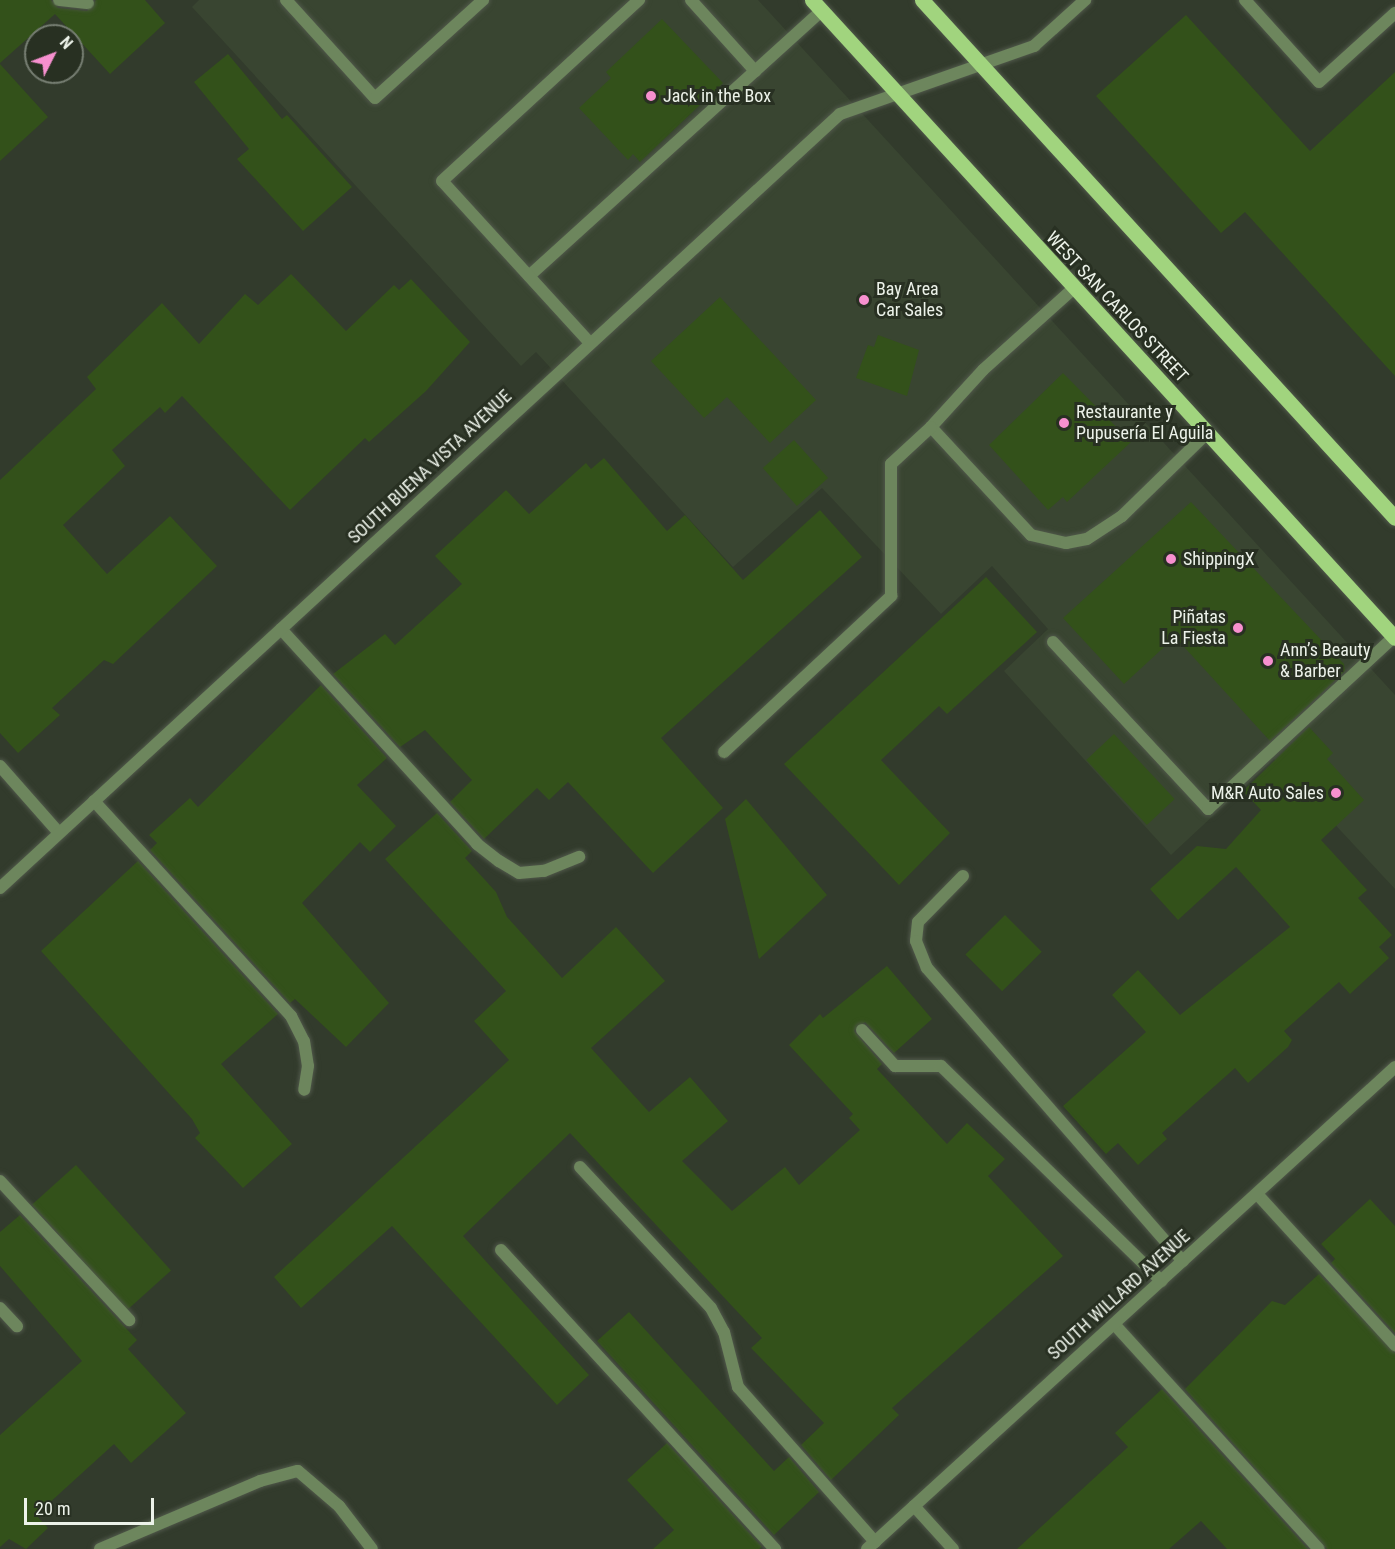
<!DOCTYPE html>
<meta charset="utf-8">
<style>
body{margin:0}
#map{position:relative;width:1395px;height:1549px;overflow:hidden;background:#323b2c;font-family:"Roboto Condensed",sans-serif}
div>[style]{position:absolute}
.built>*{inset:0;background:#394531}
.building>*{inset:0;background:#33511a;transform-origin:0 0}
.roads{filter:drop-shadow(0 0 2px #50584a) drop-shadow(0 0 2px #50584a)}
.lane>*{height:12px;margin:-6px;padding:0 6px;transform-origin:6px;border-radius:6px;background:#6d865d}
.street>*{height:12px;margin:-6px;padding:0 6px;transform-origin:6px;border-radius:6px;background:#6d865d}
.primary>*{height:15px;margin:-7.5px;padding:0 7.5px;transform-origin:7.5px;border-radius:7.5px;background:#a1d47e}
.dots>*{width:16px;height:16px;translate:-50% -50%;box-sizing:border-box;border:3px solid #283022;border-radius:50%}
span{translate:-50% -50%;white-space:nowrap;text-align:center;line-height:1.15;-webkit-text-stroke:6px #283022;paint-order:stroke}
.poi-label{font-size:18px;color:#ecf2e9}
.left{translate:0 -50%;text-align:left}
.right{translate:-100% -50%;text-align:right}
.street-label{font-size:18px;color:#ecf2e9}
.north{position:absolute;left:24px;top:24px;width:60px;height:60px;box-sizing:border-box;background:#283022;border:2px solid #767e72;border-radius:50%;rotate:48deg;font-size:16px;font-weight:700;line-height:24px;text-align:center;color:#ecf2e9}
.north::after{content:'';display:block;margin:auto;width:21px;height:27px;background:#f790cf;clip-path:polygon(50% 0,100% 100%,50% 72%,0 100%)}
.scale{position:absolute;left:24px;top:1498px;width:130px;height:27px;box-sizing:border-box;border:3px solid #ecf2e9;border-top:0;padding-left:8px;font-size:18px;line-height:21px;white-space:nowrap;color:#ecf2e9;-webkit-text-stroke:4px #283022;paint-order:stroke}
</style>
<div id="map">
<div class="built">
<div style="clip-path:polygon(199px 0,758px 0,1395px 695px,1395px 889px,1274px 759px,1171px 855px,1004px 671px,1048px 629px,992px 566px,941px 614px,822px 488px,733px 567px,536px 352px,521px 366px,192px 7px)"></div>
</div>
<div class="building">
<div style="clip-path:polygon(0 0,51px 0,58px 8px,87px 11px,96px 0,145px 0,165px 23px,110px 74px,55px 14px,0 63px)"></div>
<div style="clip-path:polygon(1186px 15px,1310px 151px,1395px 72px,1395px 376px,1245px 212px,1221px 233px,1096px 96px)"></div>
<div style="clip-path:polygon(662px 19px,723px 83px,640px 162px,633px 154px,628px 160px,579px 108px,611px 78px,606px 72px)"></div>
<div style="clip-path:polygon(228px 54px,282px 119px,287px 115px,352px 187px,303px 231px,237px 159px,249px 149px,194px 82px)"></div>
<div style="clip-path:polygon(0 64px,48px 117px,0 161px)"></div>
<div style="clip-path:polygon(291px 274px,346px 331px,394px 285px,399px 290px,411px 279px,470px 342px,426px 391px,369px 442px,365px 438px,290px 510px,182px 396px,165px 413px,160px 407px,112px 450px,125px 466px,63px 525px,107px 574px,170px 516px,217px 566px,113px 664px,104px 660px,52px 708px,60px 715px,18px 753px,0 733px,0 480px,96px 389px,87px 377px,162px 303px,199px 344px,245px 294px,258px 305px)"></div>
<div style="clip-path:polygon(720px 297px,816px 400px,770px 443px,727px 397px,704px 418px,651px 361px)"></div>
<div style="clip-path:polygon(878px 335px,919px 350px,907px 396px,856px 378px,868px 345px,874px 347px)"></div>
<div style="clip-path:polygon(1063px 373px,1131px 442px,1067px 502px,1063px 497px,1048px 510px,989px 445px)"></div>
<div style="left:794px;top:440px;width:51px;height:42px;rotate:48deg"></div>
<div style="clip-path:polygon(604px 458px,667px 531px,685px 515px,743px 580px,820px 510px,862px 557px,661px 738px,723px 808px,653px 873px,568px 782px,549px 800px,537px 788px,484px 839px,450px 802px,472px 780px,425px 730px,400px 747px,333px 674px,385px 634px,395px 645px,462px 584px,435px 556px,506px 490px,529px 514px,586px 463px,591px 469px)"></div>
<div style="clip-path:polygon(1191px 502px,1344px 664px,1345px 671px,1270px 741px,1175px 637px,1124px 684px,1063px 618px)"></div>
<div style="clip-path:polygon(986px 577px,1037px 632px,947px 714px,939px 706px,881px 760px,950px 833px,899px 885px,784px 764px)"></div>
<div style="clip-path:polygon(321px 685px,387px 758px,357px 785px,396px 826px,370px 852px,360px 842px,302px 903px,389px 1003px,346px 1047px,295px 999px,290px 1003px,150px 850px,157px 843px,149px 835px,190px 798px,198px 807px)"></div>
<div style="clip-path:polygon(1309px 727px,1333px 753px,1327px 759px,1364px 800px,1321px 840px,1367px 890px,1358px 898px,1392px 935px,1379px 947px,1389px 958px,1350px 994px,1339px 982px,1284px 1031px,1292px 1040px,1288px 1047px,1248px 1083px,1235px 1068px,1162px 1133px,1167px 1139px,1138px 1165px,1118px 1143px,1106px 1154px,1063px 1106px,1146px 1032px,1112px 995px,1138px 970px,1180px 1015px,1290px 927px,1236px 867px,1178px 920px,1150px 889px,1197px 846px,1226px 849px,1261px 810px,1243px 791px)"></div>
<div style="left:1114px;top:734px;width:89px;height:38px;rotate:47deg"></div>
<div style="clip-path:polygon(746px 799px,827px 895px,759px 959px,725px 819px)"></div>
<div style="clip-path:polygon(437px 813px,472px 851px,465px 858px,496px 892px,507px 917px,562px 978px,616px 927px,665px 981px,591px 1048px,649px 1112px,690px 1077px,728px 1121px,682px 1161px,732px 1211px,785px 1167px,799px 1185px,860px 1130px,849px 1118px,853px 1114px,789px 1045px,820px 1014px,823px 1018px,887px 966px,932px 1019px,894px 1053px,865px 1022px,854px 1031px,882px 1064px,877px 1069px,947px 1144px,967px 1123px,1005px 1159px,988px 1176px,1063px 1256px,892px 1408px,899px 1415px,831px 1480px,801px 1445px,824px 1423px,751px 1348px,762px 1338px,570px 1133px,463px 1236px,589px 1375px,557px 1405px,392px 1226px,301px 1308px,274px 1277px,509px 1060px,474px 1021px,506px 991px,385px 859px)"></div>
<div style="clip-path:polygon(138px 861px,278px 1014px,221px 1064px,292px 1144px,243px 1188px,195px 1138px,200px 1133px,192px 1119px,41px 951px)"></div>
<div style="left:1005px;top:915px;width:52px;height:56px;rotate:45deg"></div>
<div style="left:76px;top:1165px;width:142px;height:59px;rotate:48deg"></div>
<div style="clip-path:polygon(1370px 1199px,1395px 1226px,1395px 1333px,1331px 1263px,1335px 1259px,1321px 1244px)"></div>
<div style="clip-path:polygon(20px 1215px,137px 1340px,128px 1349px,186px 1413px,131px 1463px,114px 1444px,36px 1515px,48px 1528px,26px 1549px,9px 1539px,0 1547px,0 1435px,82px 1361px,0 1266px,0 1232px)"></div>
<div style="clip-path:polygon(1319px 1274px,1395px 1353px,1395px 1549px,1327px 1549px,1185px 1389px,1272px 1301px,1285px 1305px)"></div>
<div style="clip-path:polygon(629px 1312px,774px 1471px,789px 1457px,819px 1492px,774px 1535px,597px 1341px)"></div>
<div style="clip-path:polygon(1162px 1389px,1308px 1549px,1227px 1549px,1201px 1521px,1169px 1549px,1017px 1549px,1128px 1447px,1115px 1433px)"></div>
<div style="clip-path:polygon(667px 1443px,762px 1547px,759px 1549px,653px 1549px,674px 1530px,627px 1480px)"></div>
</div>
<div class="roads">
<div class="lane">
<div style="left:59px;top:0;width:29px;rotate:6deg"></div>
<div style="left:286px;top:0;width:132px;rotate:47.8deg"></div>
<div style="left:375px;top:98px;width:146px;rotate:-42.2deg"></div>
<div style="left:691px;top:0;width:96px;rotate:48deg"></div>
<div style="left:1245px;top:0;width:110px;rotate:47.9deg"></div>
<div style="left:1319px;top:82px;width:103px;rotate:-42.2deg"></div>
<div style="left:529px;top:276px;width:396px;rotate:-42.2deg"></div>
<div style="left:1074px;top:288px;width:122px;rotate:138deg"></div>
<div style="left:983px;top:370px;width:77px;rotate:132.4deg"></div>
<div style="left:931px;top:427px;width:147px;rotate:47.2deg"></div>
<div style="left:1031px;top:535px;width:36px;rotate:13deg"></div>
<div style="left:1066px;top:543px;width:21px;rotate:-11deg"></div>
<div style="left:1087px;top:539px;width:42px;rotate:-33.3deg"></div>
<div style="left:1122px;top:516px;width:119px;rotate:-44.3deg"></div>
<div style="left:590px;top:343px;width:219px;rotate:-132.4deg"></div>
<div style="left:442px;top:181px;width:268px;rotate:-42.6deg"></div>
<div style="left:281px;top:629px;width:291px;rotate:47.6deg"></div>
<div style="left:477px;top:844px;width:28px;rotate:38deg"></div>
<div style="left:499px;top:861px;width:23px;rotate:31deg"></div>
<div style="left:519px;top:873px;width:25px;rotate:-5deg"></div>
<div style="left:544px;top:871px;width:38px;rotate:-22deg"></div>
<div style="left:1053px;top:642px;width:228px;rotate:47.1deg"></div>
<div style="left:1208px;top:809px;width:253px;rotate:-42.8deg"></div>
<div style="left:724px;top:752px;width:229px;rotate:-43deg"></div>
<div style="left:891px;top:596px;width:132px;rotate:-90deg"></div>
<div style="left:891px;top:464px;width:54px;rotate:-42.8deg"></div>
<div style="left:94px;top:801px;width:292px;rotate:47.5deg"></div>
<div style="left:291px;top:1016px;width:28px;rotate:63deg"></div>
<div style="left:304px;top:1041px;width:25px;rotate:81deg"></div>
<div style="left:308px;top:1066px;width:24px;rotate:99deg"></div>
<div style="left:963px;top:876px;width:64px;rotate:134.4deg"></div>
<div style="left:918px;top:922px;width:19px;rotate:96deg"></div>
<div style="left:916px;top:941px;width:29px;rotate:68deg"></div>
<div style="left:927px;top:968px;width:389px;rotate:48.9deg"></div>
<div style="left:862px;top:1030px;width:49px;rotate:47.5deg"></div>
<div style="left:895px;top:1066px;width:46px"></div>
<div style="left:941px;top:1066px;width:308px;rotate:44.3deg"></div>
<div style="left:580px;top:1167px;width:192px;rotate:47.1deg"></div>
<div style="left:711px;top:1308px;width:27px;rotate:62deg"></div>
<div style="left:724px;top:1332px;width:57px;rotate:75.7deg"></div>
<div style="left:738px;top:1387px;width:207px;rotate:48.5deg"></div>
<div style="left:0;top:1181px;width:190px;rotate:47.1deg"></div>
<div style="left:1257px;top:1194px;width:205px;rotate:47.6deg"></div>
<div style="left:501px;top:1250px;width:406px;rotate:47.5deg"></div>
<div style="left:0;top:1308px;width:25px;rotate:47deg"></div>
<div style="left:1114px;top:1324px;width:304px;rotate:47.7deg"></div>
<div style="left:914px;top:1506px;width:58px;rotate:47.8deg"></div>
<div style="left:100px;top:1549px;width:174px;rotate:-23deg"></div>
<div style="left:260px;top:1481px;width:39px;rotate:-15deg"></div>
<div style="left:298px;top:1471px;width:54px;rotate:40.5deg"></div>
<div style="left:339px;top:1506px;width:54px;rotate:52.5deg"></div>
</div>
<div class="street">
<div style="left:0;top:766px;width:89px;rotate:48.6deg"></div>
<div style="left:0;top:888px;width:1142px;rotate:-42.66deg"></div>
<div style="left:840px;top:114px;width:206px;rotate:-19.3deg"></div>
<div style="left:1034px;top:46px;width:69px;rotate:-42deg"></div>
<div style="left:867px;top:1549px;width:715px;rotate:-42.39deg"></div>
</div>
<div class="primary">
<div style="left:812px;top:0;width:864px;rotate:47.58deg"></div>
<div style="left:922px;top:0;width:701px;rotate:47.6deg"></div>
</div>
</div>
<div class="dots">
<div style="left:651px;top:96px;background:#f790cf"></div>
<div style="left:864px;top:300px;background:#f790cf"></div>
<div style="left:1064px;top:423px;background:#f790cf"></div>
<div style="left:1171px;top:559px;background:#f790cf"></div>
<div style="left:1238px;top:628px;background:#f790cf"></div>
<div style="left:1268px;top:661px;background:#f790cf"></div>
<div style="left:1336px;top:793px;background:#f790cf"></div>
</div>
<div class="poi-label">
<span class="left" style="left:663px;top:96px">Jack in the Box</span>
<span class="left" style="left:876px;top:300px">Bay Area<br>Car Sales</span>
<span class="left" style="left:1076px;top:423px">Restaurante y<br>Pupusería El Aguila</span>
<span class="left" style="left:1183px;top:559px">ShippingX</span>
<span class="right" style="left:1226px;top:628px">Piñatas<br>La Fiesta</span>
<span class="left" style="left:1280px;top:661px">Ann’s Beauty<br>&amp; Barber</span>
<span class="right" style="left:1324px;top:793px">M&amp;R Auto Sales</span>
</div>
<div class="street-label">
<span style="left:1117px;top:307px;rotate:47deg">WEST SAN CARLOS STREET</span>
<span style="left:430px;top:467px;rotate:-43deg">SOUTH BUENA VISTA AVENUE</span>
<span style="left:1119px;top:1295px;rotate:-42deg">SOUTH WILLARD AVENUE</span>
</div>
<div class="north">N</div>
<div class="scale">20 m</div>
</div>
